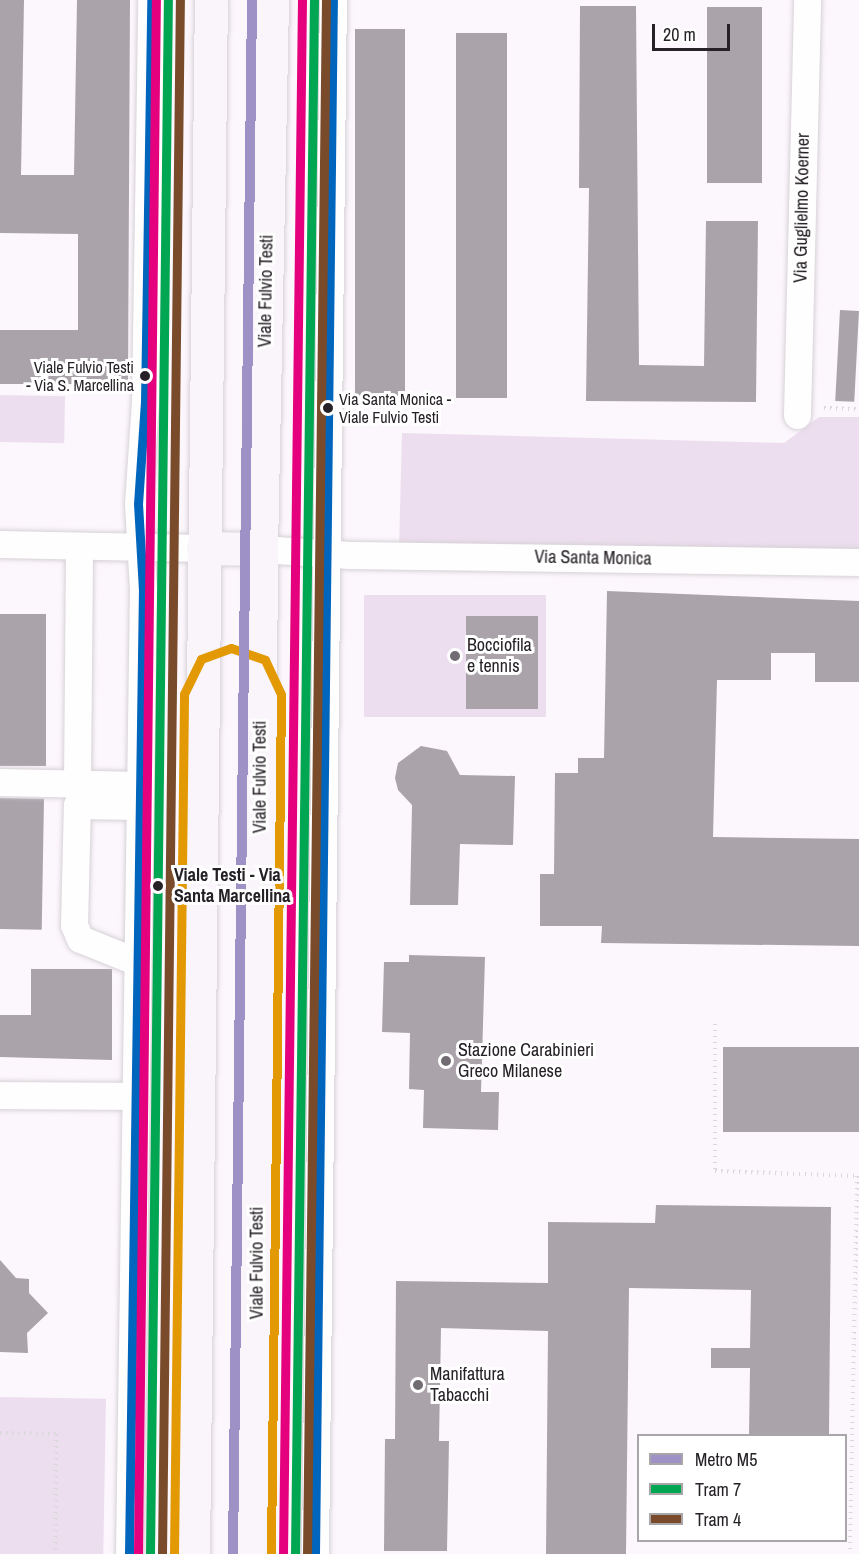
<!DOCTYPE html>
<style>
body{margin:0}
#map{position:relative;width:859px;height:1554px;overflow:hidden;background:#fcf7fc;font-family:"Archivo Narrow",sans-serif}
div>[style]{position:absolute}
.green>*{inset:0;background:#eddeef;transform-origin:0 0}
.building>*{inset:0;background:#aaa3aa;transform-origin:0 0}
.path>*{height:4px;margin-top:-2px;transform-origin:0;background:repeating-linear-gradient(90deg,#dad8da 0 1.5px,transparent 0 6px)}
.roads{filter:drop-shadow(0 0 2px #d6d1d6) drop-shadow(0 0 2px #d6d1d6)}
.minor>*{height:27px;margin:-13.5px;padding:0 13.5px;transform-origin:13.5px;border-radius:13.5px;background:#fffeff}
.major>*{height:33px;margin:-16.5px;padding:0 16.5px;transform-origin:16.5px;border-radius:16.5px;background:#f9f5fa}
.bus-1>*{height:9px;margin:-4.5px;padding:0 4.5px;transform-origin:4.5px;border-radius:4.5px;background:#0065bd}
.tram-1>*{height:9px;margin:-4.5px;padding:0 4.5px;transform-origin:4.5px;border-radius:4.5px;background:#00a651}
.tram-2>*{height:9px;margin:-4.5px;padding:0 4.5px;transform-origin:4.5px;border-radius:4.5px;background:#7a4b2a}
.tram-3>*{height:9px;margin:-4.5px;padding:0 4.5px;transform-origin:4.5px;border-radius:4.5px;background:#e5007d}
.tram-4>*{height:9px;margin:-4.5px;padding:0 4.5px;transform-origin:4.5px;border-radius:4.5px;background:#e29904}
.metro-1>*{height:10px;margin:-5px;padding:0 5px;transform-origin:5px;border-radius:5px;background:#9d91c5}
.dots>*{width:16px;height:16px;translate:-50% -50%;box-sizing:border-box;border:3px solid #fff;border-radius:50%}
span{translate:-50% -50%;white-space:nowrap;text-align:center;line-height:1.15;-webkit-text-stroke:6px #fff;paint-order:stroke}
.bus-label{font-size:16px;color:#262126}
.right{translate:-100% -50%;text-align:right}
.left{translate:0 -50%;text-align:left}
.street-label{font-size:18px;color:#262126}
.poi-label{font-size:18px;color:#262126}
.stop-label{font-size:18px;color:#262126;font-weight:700}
.legend{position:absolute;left:637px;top:1434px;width:210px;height:108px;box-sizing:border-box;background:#fff;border:2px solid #a8a6a8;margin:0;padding:8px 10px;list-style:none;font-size:18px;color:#262126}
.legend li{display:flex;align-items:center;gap:12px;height:30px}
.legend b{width:30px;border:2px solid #a8a6a8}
.scale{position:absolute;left:652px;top:24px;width:78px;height:27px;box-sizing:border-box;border:3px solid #262126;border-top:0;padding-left:8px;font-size:18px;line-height:21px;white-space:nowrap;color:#262126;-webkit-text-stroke:4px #fff;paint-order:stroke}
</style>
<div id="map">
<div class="green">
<div style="left:0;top:395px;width:65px;height:47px;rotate:1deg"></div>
<div style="clip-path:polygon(819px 417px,859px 417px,859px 571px,399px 549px,402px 433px,784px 443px)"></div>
<div style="left:546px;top:595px;width:122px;height:182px;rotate:90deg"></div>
<div style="left:0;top:1397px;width:106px;height:157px;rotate:1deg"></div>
</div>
<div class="building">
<div style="clip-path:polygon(0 0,24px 0,21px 175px,74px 175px,77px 0,130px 0,128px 384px,0 384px,0 330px,78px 330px,78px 234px,0 233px)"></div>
<div style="clip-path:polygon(580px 6px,636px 6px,639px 365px,704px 366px,706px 221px,758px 221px,756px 402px,586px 401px,589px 188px,579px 188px)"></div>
<div style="left:707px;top:7px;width:55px;height:176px"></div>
<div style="left:405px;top:29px;width:367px;height:50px;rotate:90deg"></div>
<div style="left:456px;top:33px;width:51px;height:365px"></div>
<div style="left:840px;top:310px;width:19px;height:91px;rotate:3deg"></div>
<div style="clip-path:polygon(607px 591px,859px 601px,859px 682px,815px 682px,815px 653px,771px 653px,771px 680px,717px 680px,713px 837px,859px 839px,859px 946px,601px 943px,602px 926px,540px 926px,540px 874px,554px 874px,555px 773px,578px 773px,578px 758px,604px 758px)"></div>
<div style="left:0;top:614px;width:46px;height:152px"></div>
<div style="left:538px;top:616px;width:93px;height:72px;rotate:90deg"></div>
<div style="clip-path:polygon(421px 746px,447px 751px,460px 775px,515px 776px,513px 845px,460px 844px,458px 905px,410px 905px,412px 805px,398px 790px,395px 778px,398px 763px)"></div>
<div style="left:0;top:798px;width:44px;height:131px;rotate:1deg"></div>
<div style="clip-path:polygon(409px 955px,485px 957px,481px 1092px,499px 1092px,498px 1130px,423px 1128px,424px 1090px,409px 1089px,410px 1033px,382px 1032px,384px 962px,409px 962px)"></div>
<div style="clip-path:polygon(31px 969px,112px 969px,112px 1060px,0 1057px,0 1015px,31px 1015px)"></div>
<div style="left:723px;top:1047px;width:136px;height:85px"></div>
<div style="clip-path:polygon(656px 1205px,831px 1207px,829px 1436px,749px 1436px,750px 1368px,711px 1368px,711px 1348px,750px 1348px,751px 1290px,629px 1288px,626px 1554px,546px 1554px,548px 1331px,441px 1328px,439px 1441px,449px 1441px,447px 1551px,384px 1551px,385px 1439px,395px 1439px,396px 1281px,548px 1283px,548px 1222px,655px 1223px)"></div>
<div style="clip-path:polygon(0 1260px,16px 1278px,29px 1279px,29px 1293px,48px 1313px,27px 1333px,28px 1353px,0 1352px)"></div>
</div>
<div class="path">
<div style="left:824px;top:408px;width:35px;rotate:2deg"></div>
<div style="left:715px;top:1024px;width:147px;rotate:90deg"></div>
<div style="left:715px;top:1171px;width:142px;rotate:2deg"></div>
<div style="left:857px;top:1176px;width:378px;rotate:91.1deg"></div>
<div style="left:0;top:1433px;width:56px;rotate:1deg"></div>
<div style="left:56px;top:1434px;width:120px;rotate:90.5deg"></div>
</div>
<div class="roads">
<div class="minor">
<div style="left:797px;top:415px;width:415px;rotate:-88.6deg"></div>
<div style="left:0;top:544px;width:203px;rotate:1.1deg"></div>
<div style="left:261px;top:549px;width:89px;rotate:3.9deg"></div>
<div style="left:350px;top:555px;width:509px;rotate:0.79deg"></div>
<div style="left:0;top:782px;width:139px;rotate:1.2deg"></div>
<div style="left:77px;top:783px;width:237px;rotate:-89.5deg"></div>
<div style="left:135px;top:961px;width:59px;rotate:-158.2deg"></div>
<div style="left:80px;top:939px;width:15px;rotate:-113deg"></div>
<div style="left:74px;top:925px;width:120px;rotate:-88.6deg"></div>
<div style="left:77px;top:805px;width:61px;rotate:0.9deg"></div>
<div style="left:0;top:1095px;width:132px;rotate:0.4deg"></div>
<div style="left:129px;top:1554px;width:964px;rotate:-89.17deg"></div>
<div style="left:143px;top:590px;width:86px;rotate:-93.3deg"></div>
<div style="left:138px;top:504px;width:102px;rotate:-86.1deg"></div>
<div style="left:145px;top:402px;width:402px;rotate:-89.1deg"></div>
<div style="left:315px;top:1554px;width:1554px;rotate:-89.34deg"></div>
</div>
<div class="major">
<div style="left:203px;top:548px;width:58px;rotate:1deg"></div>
<div style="left:193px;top:1554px;width:1554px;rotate:-89.34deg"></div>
<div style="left:254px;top:1554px;width:1005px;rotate:-89.6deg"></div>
<div style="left:261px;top:549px;width:549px;rotate:-88.85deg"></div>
</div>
</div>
<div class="bus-1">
<div style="left:129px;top:1554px;width:964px;rotate:-89.17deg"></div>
<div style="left:143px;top:590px;width:86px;rotate:-93.3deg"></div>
<div style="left:138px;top:504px;width:102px;rotate:-86.1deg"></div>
<div style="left:145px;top:402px;width:402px;rotate:-89.1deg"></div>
<div style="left:315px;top:1554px;width:1554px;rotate:-89.34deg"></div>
</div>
<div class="tram-1">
<div style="left:150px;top:1554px;width:1554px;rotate:-89.34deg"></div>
<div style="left:295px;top:1554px;width:1554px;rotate:-89.3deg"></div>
</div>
<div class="tram-2">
<div style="left:162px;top:1554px;width:1554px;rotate:-89.34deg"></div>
<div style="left:307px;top:1554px;width:1554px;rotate:-89.3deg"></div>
</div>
<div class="tram-3">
<div style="left:138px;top:1554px;width:1554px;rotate:-89.34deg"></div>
<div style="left:283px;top:1554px;width:1554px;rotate:-89.3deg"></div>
</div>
<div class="tram-4">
<div style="left:174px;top:1554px;width:860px;rotate:-89.33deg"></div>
<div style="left:184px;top:694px;width:39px;rotate:-64deg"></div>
<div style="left:201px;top:659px;width:32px;rotate:-20deg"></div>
<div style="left:231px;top:648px;width:36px;rotate:19deg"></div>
<div style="left:265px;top:660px;width:38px;rotate:65deg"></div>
<div style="left:281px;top:695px;width:859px;rotate:90.67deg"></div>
</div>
<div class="metro-1">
<div style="left:233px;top:1554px;width:1554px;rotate:-89.3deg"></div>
</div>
<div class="dots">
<div style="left:145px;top:376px;background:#262126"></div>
<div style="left:328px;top:408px;background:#262126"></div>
<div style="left:455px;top:656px;background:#716c71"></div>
<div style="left:158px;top:886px;background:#262126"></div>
<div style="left:446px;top:1061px;background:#716c71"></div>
<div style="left:418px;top:1385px;background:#716c71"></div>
</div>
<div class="bus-label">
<span class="right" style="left:134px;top:376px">Viale Fulvio Testi<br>- Via S. Marcellina</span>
<span class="left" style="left:339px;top:408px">Via Santa Monica -<br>Viale Fulvio Testi</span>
</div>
<div class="street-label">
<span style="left:802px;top:208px;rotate:-89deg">Via Guglielmo Koerner</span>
<span style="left:266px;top:291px;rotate:-89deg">Viale Fulvio Testi</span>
<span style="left:593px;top:558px;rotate:1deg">Via Santa Monica</span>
<span style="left:260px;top:777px;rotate:-90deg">Viale Fulvio Testi</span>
<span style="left:257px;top:1263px;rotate:-90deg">Viale Fulvio Testi</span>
</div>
<div class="poi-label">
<span class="left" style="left:467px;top:656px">Bocciofila<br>e tennis</span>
<span class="left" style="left:458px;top:1061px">Stazione Carabinieri<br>Greco Milanese</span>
<span class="left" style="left:430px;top:1385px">Manifattura<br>Tabacchi</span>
</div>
<div class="stop-label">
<span class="left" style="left:174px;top:886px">Viale Testi - Via<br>Santa Marcellina</span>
</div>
<ul class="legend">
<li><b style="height:8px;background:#9d91c5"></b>Metro M5</li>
<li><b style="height:8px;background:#00a651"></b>Tram 7</li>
<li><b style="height:8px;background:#7a4b2a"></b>Tram 4</li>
</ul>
<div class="scale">20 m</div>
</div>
